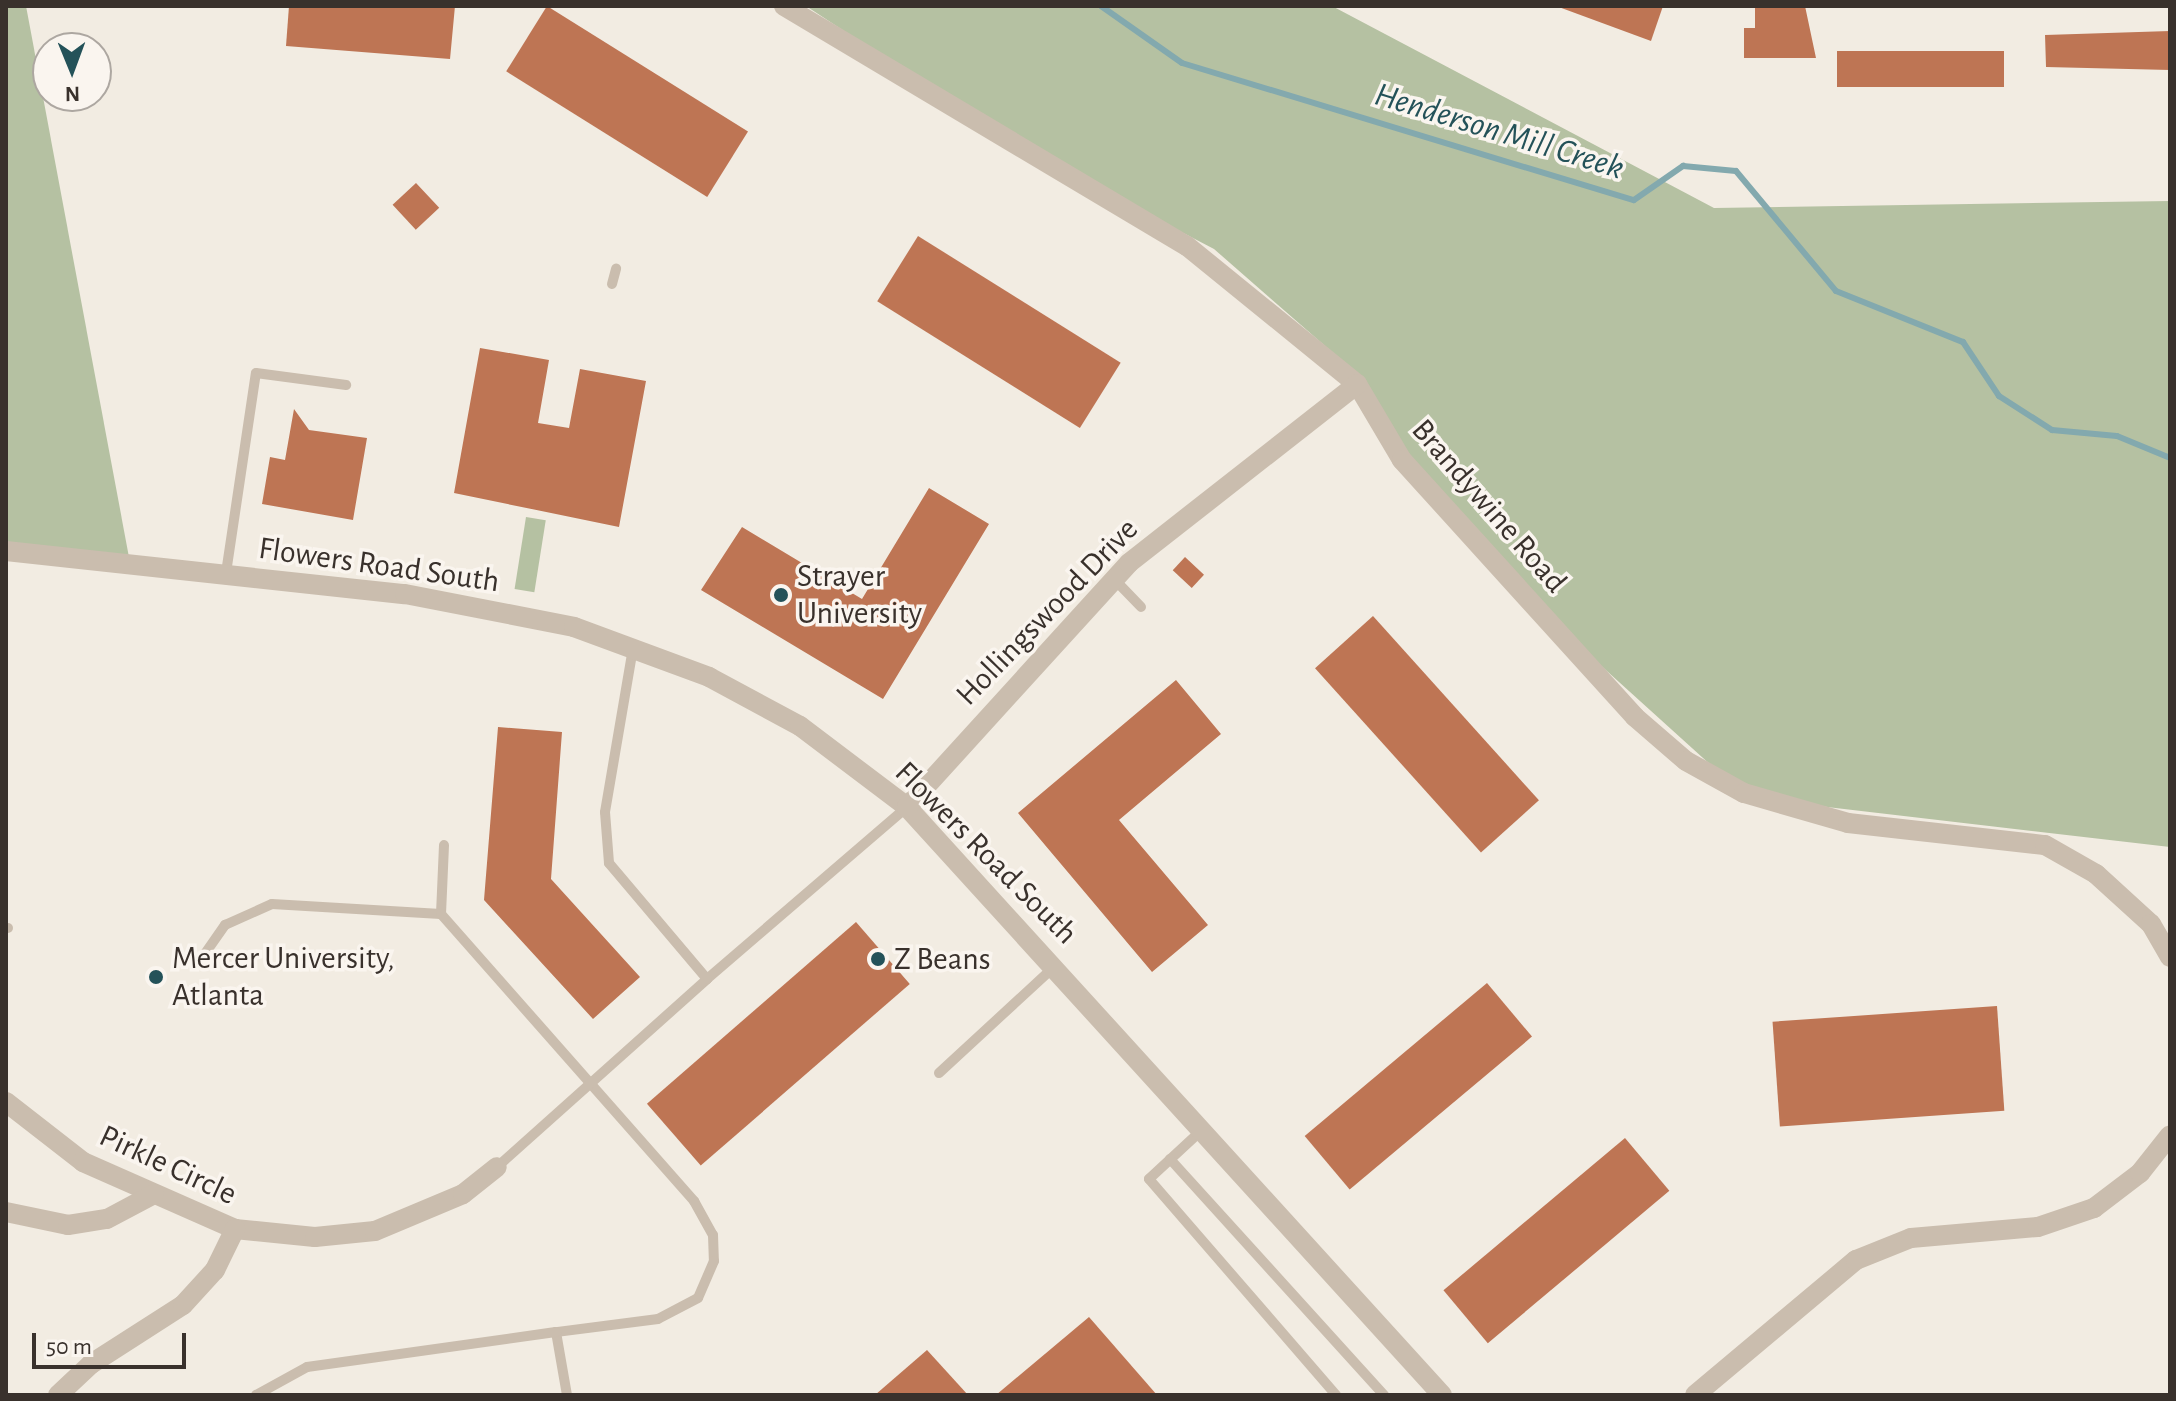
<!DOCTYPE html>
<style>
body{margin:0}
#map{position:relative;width:2176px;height:1401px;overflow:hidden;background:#f2ece2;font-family:"Alegreya Sans",sans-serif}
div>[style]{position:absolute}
.green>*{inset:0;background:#b5c1a2;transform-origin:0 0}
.stream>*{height:6px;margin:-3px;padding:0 3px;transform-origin:3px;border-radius:3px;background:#83a9ae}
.building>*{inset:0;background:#be7554;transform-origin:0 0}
.service>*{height:10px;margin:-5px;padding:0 5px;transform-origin:5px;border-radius:5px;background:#cabdae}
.minor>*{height:20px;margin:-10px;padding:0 10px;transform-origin:10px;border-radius:10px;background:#cabdae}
.dots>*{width:22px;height:22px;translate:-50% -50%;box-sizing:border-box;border:4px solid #faf5ef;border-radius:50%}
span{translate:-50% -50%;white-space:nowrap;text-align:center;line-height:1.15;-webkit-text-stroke:7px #faf5ef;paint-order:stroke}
.street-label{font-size:32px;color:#39312c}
.poi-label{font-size:32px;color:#39312c}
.left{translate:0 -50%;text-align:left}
.water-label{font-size:34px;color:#245259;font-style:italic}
.frame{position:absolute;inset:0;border:8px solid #39312c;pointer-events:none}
.north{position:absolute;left:32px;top:32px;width:80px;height:80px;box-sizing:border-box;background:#faf5ef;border:2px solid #ada7a1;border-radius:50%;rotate:179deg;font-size:22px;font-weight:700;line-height:32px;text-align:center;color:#39312c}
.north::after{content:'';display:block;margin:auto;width:28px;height:36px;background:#245259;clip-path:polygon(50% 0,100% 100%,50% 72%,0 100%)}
.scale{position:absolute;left:32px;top:1333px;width:154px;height:36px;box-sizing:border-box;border:4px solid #39312c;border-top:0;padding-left:10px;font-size:24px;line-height:28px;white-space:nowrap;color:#39312c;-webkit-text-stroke:6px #faf5ef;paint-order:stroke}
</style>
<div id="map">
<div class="green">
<div style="clip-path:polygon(6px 6px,26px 6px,131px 568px,6px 555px)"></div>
<div style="clip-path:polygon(806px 6px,1332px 6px,1714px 208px,2170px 201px,2170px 847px,1827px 807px,1734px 786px,1546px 616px,1403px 456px,1332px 352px,1214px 249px,1028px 152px)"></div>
<div style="left:526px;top:517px;width:20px;height:73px;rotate:9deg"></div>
</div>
<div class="stream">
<div style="left:1101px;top:6px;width:99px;rotate:35.1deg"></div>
<div style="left:1182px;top:63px;width:472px;rotate:16.9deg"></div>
<div style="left:1634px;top:200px;width:60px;rotate:-34.8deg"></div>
<div style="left:1683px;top:166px;width:53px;rotate:5.4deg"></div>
<div style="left:1736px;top:171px;width:156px;rotate:50.2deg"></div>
<div style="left:1836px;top:291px;width:137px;rotate:21.9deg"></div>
<div style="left:1963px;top:342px;width:65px;rotate:56.3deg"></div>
<div style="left:1999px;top:396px;width:63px;rotate:32.7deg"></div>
<div style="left:2052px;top:430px;width:65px;rotate:5.3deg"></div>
<div style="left:2117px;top:436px;width:57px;rotate:22.5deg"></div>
</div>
<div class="building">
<div style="clip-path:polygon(289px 6px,455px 6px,450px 59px,286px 46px)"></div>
<div style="left:547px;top:6px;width:237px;height:77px;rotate:32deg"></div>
<div style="clip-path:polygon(1556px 6px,1663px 6px,1651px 41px)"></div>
<div style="clip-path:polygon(1755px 6px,1805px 6px,1816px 58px,1744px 58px,1744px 28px,1755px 28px)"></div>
<div style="clip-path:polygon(2170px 31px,2170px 70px,2046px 67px,2045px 35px)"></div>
<div style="left:2004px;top:51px;width:36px;height:167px;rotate:90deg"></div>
<div style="left:416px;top:183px;width:34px;height:32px;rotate:47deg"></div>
<div style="left:918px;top:236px;width:239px;height:77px;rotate:32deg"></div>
<div style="clip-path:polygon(480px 348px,549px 360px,538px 423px,569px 428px,580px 369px,646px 381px,619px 527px,454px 493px)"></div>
<div style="clip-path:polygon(294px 409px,309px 430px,367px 438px,353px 520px,262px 504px,270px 457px,285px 460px)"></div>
<div style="clip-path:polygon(929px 488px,989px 524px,883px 699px,701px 590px,742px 527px,862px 599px)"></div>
<div style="left:1185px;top:557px;width:26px;height:18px;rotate:43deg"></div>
<div style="left:1373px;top:616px;width:248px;height:78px;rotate:48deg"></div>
<div style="clip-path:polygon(1176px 680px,1221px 734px,1119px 820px,1208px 925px,1152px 972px,1018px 813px)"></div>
<div style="clip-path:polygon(498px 727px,562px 732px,551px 879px,640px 977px,593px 1019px,484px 900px)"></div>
<div style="left:856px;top:922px;width:82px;height:277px;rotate:49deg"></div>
<div style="left:1487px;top:983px;width:70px;height:238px;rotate:50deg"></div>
<div style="left:1997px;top:1006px;width:105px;height:225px;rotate:86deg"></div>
<div style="left:1625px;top:1138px;width:69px;height:237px;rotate:50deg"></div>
<div style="clip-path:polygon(1089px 1317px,1157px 1395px,996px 1395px)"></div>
<div style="clip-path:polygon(927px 1350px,968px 1395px,875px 1395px)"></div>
</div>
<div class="service">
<div style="left:612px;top:284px;width:16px;rotate:-75deg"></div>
<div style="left:226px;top:573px;width:202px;rotate:-81.5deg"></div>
<div style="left:256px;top:373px;width:91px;rotate:7.6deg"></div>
<div style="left:1116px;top:581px;width:36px;rotate:46deg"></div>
<div style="left:441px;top:914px;width:69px;rotate:-87.5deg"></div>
<div style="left:6px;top:928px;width:2px"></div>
<div style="left:204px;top:955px;width:37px;rotate:-55deg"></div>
<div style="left:225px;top:925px;width:51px;rotate:-24.1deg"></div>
<div style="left:272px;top:904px;width:169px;rotate:3.4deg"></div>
<div style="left:441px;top:914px;width:383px;rotate:48.6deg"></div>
<div style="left:694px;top:1201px;width:39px;rotate:61deg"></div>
<div style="left:713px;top:1235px;width:26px;rotate:88deg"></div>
<div style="left:714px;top:1261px;width:40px;rotate:113.4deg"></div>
<div style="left:698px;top:1298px;width:45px;rotate:152.3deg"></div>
<div style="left:658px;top:1319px;width:103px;rotate:172.7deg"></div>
<div style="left:556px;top:1332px;width:64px;rotate:80.1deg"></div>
<div style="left:707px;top:979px;width:264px;rotate:-40.7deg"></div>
<div style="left:939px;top:1073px;width:156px;rotate:-42.7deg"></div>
<div style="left:1204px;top:1128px;width:75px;rotate:137.2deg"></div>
<div style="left:1149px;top:1179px;width:286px;rotate:49.1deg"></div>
<div style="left:1170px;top:1159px;width:319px;rotate:47.8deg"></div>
<div style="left:497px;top:1167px;width:282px;rotate:-41.8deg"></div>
<div style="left:707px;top:979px;width:152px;rotate:-130.2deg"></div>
<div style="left:609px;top:863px;width:51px;rotate:-94.5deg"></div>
<div style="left:605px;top:812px;width:165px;rotate:-80.3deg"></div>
<div style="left:256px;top:1395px;width:58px;rotate:-28.8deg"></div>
<div style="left:307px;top:1367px;width:251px;rotate:-8deg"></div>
</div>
<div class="minor">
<div style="left:784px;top:6px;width:469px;rotate:30.8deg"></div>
<div style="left:1187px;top:246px;width:219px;rotate:39.1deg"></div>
<div style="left:1357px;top:384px;width:88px;rotate:59.4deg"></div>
<div style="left:1402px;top:460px;width:347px;rotate:47.8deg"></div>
<div style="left:1635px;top:717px;width:67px;rotate:40.8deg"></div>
<div style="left:1686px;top:761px;width:66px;rotate:28.9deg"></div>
<div style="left:1744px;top:793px;width:108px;rotate:16.1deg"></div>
<div style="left:1848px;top:823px;width:198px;rotate:6.4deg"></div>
<div style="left:2045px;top:845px;width:59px;rotate:29.6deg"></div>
<div style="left:2096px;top:874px;width:74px;rotate:42.3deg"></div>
<div style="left:2151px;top:924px;width:38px;rotate:60deg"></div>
<div style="left:6px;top:551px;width:401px;rotate:6.2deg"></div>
<div style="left:405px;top:594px;width:172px;rotate:11deg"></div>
<div style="left:574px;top:627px;width:144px;rotate:20.3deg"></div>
<div style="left:709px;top:677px;width:103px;rotate:28.3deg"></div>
<div style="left:800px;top:726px;width:134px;rotate:37.1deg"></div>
<div style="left:907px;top:807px;width:795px;rotate:47.7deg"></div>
<div style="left:907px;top:807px;width:330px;rotate:-47.7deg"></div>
<div style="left:1129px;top:563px;width:290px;rotate:-38.1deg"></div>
<div style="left:6px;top:1102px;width:98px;rotate:37.9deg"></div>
<div style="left:83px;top:1162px;width:166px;rotate:23.8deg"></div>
<div style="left:235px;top:1229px;width:80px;rotate:5.7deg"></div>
<div style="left:315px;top:1237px;width:60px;rotate:-5.7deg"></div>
<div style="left:375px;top:1231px;width:95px;rotate:-22.8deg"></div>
<div style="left:463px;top:1194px;width:43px;rotate:-38.5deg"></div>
<div style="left:6px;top:1212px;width:63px;rotate:11.8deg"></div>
<div style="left:68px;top:1225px;width:39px;rotate:-9deg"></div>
<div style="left:107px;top:1219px;width:53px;rotate:-28deg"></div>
<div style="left:58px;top:1395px;width:45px;rotate:-43.2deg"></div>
<div style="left:91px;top:1364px;width:109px;rotate:-32.7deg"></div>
<div style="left:183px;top:1305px;width:47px;rotate:-47.6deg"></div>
<div style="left:215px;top:1270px;width:46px;rotate:-64deg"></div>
<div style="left:1695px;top:1395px;width:210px;rotate:-40deg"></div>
<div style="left:1856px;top:1260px;width:59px;rotate:-21.8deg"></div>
<div style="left:1911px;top:1238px;width:127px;rotate:-5deg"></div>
<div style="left:2038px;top:1227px;width:59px;rotate:-18.7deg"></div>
<div style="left:2094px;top:1208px;width:58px;rotate:-37.3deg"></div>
<div style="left:2140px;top:1173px;width:48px;rotate:-51.7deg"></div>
</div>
<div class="dots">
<div style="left:781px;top:595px;background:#245259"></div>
<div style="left:878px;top:959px;background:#245259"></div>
<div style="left:156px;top:977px;background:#245259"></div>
</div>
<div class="street-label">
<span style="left:1489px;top:506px;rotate:49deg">Brandywine Road</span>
<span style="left:379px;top:565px;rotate:8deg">Flowers Road South</span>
<span style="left:1047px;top:612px;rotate:-46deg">Hollingswood Drive</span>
<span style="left:986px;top:853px;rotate:45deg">Flowers Road South</span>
<span style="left:168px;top:1165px;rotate:25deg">Pirkle Circle</span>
</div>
<div class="poi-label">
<span class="left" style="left:797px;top:595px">Strayer<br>University</span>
<span class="left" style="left:172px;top:977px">Mercer University,<br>Atlanta</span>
<span class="left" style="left:894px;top:959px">Z Beans</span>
</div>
<div class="water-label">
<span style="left:1499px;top:132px;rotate:17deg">Henderson Mill Creek</span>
</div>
<div class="frame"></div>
<div class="north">N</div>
<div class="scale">50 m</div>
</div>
